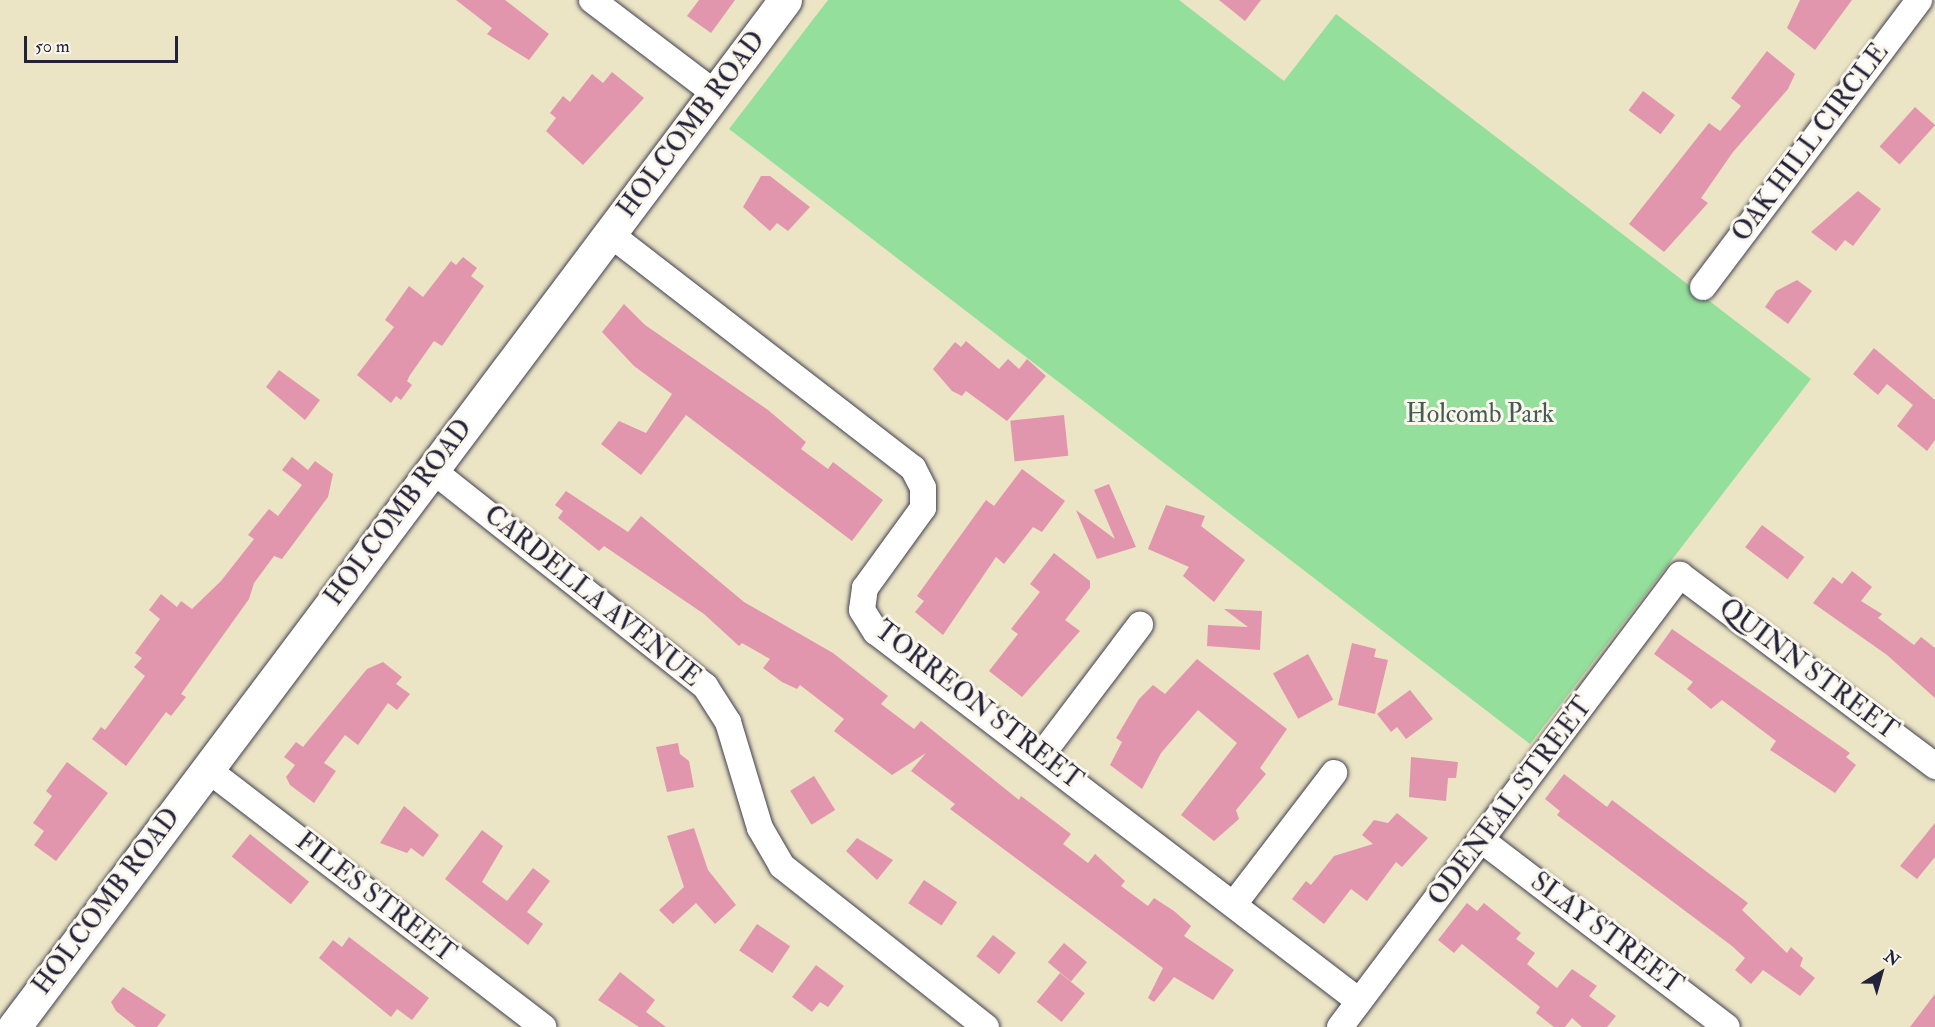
<!DOCTYPE html>
<style>
body{margin:0}
#map{position:relative;width:1935px;height:1027px;overflow:hidden;background:#ebe4c5;font-family:"IM FELL Double Pica",serif}
div>[style]{position:absolute}
.green>*{inset:0;background:#94df9b}
.building>*{inset:0;background:#e196ad;transform-origin:0 0}
.roads{filter:drop-shadow(0 0 2px #403f50) drop-shadow(0 0 2px #403f50)}
.street>*{height:26px;margin:-13px;padding:0 13px;transform-origin:13px;border-radius:13px;background:#fff}
.secondary>*{height:33px;margin:-16.5px;padding:0 16.5px;transform-origin:16.5px;border-radius:16.5px;background:#fff}
span{translate:-50% -50%;white-space:nowrap;text-align:center;line-height:1.15;-webkit-text-stroke:6px #fbf7ec;paint-order:stroke}
.street-label{font-size:26px;color:#22223b}
.park-label{font-size:26px;color:#445b58}
.north{position:absolute;left:1851px;top:943px;width:60px;height:60px;-webkit-text-stroke:4px #fbf7ec;paint-order:stroke;rotate:37deg;font-size:16px;font-weight:700;line-height:24px;text-align:center;color:#22223b}
.north::after{content:'';display:block;margin:auto;width:21px;height:27px;background:#22223b;clip-path:polygon(50% 0,100% 100%,50% 72%,0 100%)}
.scale{position:absolute;left:24px;top:36px;width:154px;height:27px;box-sizing:border-box;border:3px solid #22223b;border-top:0;padding-left:8px;font-size:18px;line-height:21px;white-space:nowrap;color:#22223b;-webkit-text-stroke:4px #fbf7ec;paint-order:stroke}
</style>
<div id="map">
<div class="green">
<div style="clip-path:polygon(828px 0,1179px 0,1284px 81px,1336px 14px,1811px 379px,1530px 744px,729px 129px)"></div>
</div>
<div class="building">
<div style="clip-path:polygon(456px 0,505px 0,549px 34px,529px 60px,487px 34px,492px 28px)"></div>
<div style="clip-path:polygon(699px 0,735px 0,711px 33px,687px 16px)"></div>
<div style="clip-path:polygon(1219px 0,1261px 0,1245px 21px)"></div>
<div style="clip-path:polygon(1800px 0,1852px 0,1815px 50px,1787px 28px)"></div>
<div style="clip-path:polygon(1767px 51px,1795px 74px,1788px 89px,1733px 152px,1701px 198px,1708px 203px,1664px 252px,1629px 224px,1709px 123px,1720px 131px,1741px 106px,1731px 98px)"></div>
<div style="clip-path:polygon(612px 72px,644px 98px,583px 165px,546px 131px,556px 118px,550px 113px,563px 96px,570px 102px,592px 74px,603px 83px)"></div>
<div style="left:1643px;top:91px;width:40px;height:24px;rotate:37deg"></div>
<div style="left:1915px;top:107px;width:27px;height:53px;rotate:42deg"></div>
<div style="clip-path:polygon(761px 176px,770px 176px,810px 207px,788px 231px,777px 223px,770px 231px,743px 207px)"></div>
<div style="clip-path:polygon(1858px 191px,1881px 209px,1853px 246px,1845px 240px,1836px 251px,1811px 232px)"></div>
<div style="clip-path:polygon(463px 257px,477px 268px,471px 276px,484px 286px,442px 346px,434px 341px,410px 375px,407px 381px,412px 385px,401px 400px,396px 396px,391px 403px,357px 375px,394px 327px,385px 320px,409px 286px,423px 297px,451px 261px,456px 265px)"></div>
<div style="clip-path:polygon(1797px 280px,1812px 291px,1788px 324px,1765px 307px,1776px 291px)"></div>
<div style="clip-path:polygon(624px 304px,645px 325px,768px 410px,806px 442px,801px 449px,828px 469px,833px 462px,883px 500px,852px 541px,686px 415px,641px 475px,601px 444px,619px 421px,646px 433px,672px 394px,634px 366px,602px 332px)"></div>
<div style="clip-path:polygon(966px 341px,999px 369px,1008px 359px,1019px 369px,1027px 359px,1046px 376px,1007px 421px,966px 391px,962px 396px,952px 391px,933px 369px,955px 342px,961px 347px)"></div>
<div style="clip-path:polygon(1874px 348px,1935px 400px,1935px 440px,1927px 451px,1897px 426px,1913px 405px,1887px 384px,1878px 395px,1853px 374px)"></div>
<div style="clip-path:polygon(279px 370px,320px 400px,305px 420px,266px 387px)"></div>
<div style="left:1064px;top:415px;width:41px;height:54px;rotate:84deg"></div>
<div style="clip-path:polygon(292px 457px,308px 470px,315px 461px,333px 474px,328px 497px,282px 559px,274px 556px,254px 583px,249px 599px,181px 694px,186px 697px,171px 716px,166px 712px,126px 766px,92px 739px,101px 727px,105px 730px,145px 676px,134px 667px,142px 658px,135px 653px,160px 619px,149px 610px,161px 594px,177px 607px,181px 601px,192px 609px,221px 581px,254px 539px,248px 535px,269px 509px,278px 516px,302px 485px,282px 470px)"></div>
<div style="clip-path:polygon(1022px 469px,1065px 501px,1042px 532px,1033px 527px,1004px 564px,996px 557px,943px 635px,915px 612px,924px 601px,917px 596px,986px 500px,994px 506px)"></div>
<div style="clip-path:polygon(1109px 484px,1136px 547px,1097px 559px,1076px 510px,1115px 539px,1094px 490px)"></div>
<div style="clip-path:polygon(566px 491px,628px 532px,641px 516px,744px 602px,833px 653px,888px 696px,881px 704px,914px 729px,921px 721px,1019px 800px,1021px 796px,1071px 834px,1063px 844px,1088px 863px,1095px 854px,1125px 881px,1121px 886px,1148px 906px,1154px 898px,1174px 911px,1191px 926px,1184px 936px,1234px 970px,1213px 1000px,1174px 977px,1154px 1002px,1148px 998px,1163px 968px,950px 809px,955px 804px,911px 771px,926px 753px,892px 775px,834px 731px,844px 719px,800px 685px,797px 689px,782px 682px,763px 668px,770px 659px,742px 643px,739px 646px,704px 614px,604px 546px,599px 551px,558px 518px,563px 511px,555px 505px)"></div>
<div style="clip-path:polygon(1166px 505px,1205px 516px,1201px 526px,1245px 560px,1214px 602px,1183px 576px,1189px 567px,1148px 549px)"></div>
<div style="left:1762px;top:525px;width:53px;height:28px;rotate:37deg"></div>
<div style="clip-path:polygon(1054px 553px,1090px 581px,1090px 588px,1065px 620px,1080px 631px,1022px 697px,989px 671px,1018px 634px,1011px 629px,1040px 592px,1030px 584px)"></div>
<div style="clip-path:polygon(1852px 571px,1872px 587px,1861px 601px,1882px 614px,1878px 618px,1914px 645px,1921px 637px,1935px 648px,1935px 698px,1887px 655px,1813px 603px,1833px 577px,1842px 584px)"></div>
<div style="clip-path:polygon(1224px 609px,1262px 611px,1260px 650px,1207px 646px,1208px 625px,1248px 627px)"></div>
<div style="clip-path:polygon(1672px 629px,1850px 753px,1846px 757px,1856px 765px,1835px 793px,1770px 750px,1776px 741px,1722px 700px,1711px 709px,1687px 689px,1693px 682px,1654px 654px)"></div>
<div style="clip-path:polygon(1352px 643px,1376px 649px,1374px 657px,1388px 660px,1375px 714px,1338px 705px)"></div>
<div style="left:1308px;top:654px;width:52px;height:40px;rotate:61deg"></div>
<div style="clip-path:polygon(1197px 659px,1287px 729px,1260px 768px,1266px 774px,1236px 810px,1239px 819px,1214px 841px,1181px 815px,1237px 743px,1198px 710px,1161px 753px,1142px 789px,1110px 765px,1122px 742px,1116px 738px,1139px 699px,1153px 685px,1165px 694px)"></div>
<div style="clip-path:polygon(383px 662px,402px 677px,396px 684px,410px 694px,397px 710px,388px 703px,358px 745px,345px 735px,324px 763px,336px 771px,314px 803px,290px 785px,286px 777px,295px 765px,284px 757px,296px 742px,303px 747px,367px 669px)"></div>
<div style="clip-path:polygon(1410px 690px,1433px 719px,1406px 739px,1397px 727px,1391px 732px,1377px 714px)"></div>
<div style="clip-path:polygon(678px 743px,680px 754px,689px 761px,694px 787px,667px 792px,656px 747px)"></div>
<div style="clip-path:polygon(1411px 757px,1458px 762px,1456px 778px,1448px 778px,1446px 801px,1409px 797px)"></div>
<div style="clip-path:polygon(67px 762px,108px 793px,56px 861px,34px 845px,44px 831px,33px 823px,52px 796px,46px 791px)"></div>
<div style="clip-path:polygon(1564px 774px,1607px 807px,1612px 800px,1748px 903px,1742px 910px,1787px 953px,1791px 947px,1803px 958px,1800px 966px,1815px 978px,1800px 996px,1763px 970px,1751px 984px,1735px 970px,1745px 958px,1732px 946px,1557px 815px,1560px 811px,1545px 799px)"></div>
<div style="left:814px;top:776px;width:40px;height:28px;rotate:58deg"></div>
<div style="clip-path:polygon(404px 806px,439px 835px,423px 857px,411px 848px,407px 853px,380px 843px)"></div>
<div style="clip-path:polygon(1397px 813px,1428px 838px,1402px 867px,1396px 862px,1367px 901px,1351px 889px,1324px 924px,1292px 899px,1306px 881px,1311px 885px,1334px 856px,1373px 844px,1362px 835px,1374px 820px,1388px 823px)"></div>
<div style="clip-path:polygon(1935px 823px,1935px 857px,1917px 879px,1900px 866px)"></div>
<div style="clip-path:polygon(694px 828px,708px 870px,736px 905px,715px 924px,696px 903px,673px 924px,659px 910px,684px 887px,667px 836px)"></div>
<div style="clip-path:polygon(482px 830px,503px 846px,482px 882px,507px 901px,533px 868px,550px 881px,527px 912px,543px 924px,528px 945px,445px 879px)"></div>
<div style="left:250px;top:834px;width:76px;height:29px;rotate:39deg"></div>
<div style="clip-path:polygon(857px 838px,893px 860px,877px 880px,846px 851px)"></div>
<div style="left:924px;top:880px;width:40px;height:28px;rotate:34deg"></div>
<div style="clip-path:polygon(1467px 903px,1477px 911px,1484px 903px,1521px 933px,1516px 939px,1535px 953px,1527px 964px,1557px 988px,1572px 969px,1597px 986px,1589px 996px,1616px 1016px,1607px 1027px,1582px 1027px,1572px 1018px,1565px 1027px,1554px 1027px,1536px 1013px,1540px 1007px,1462px 944px,1454px 953px,1438px 940px)"></div>
<div style="left:757px;top:924px;width:40px;height:32px;rotate:34deg"></div>
<div style="left:993px;top:935px;width:29px;height:27px;rotate:38deg"></div>
<div style="clip-path:polygon(349px 937px,429px 998px,412px 1020px,397px 1009px,391px 1017px,319px 958px,333px 940px,342px 947px)"></div>
<div style="left:1064px;top:943px;width:30px;height:25px;rotate:40deg"></div>
<div style="clip-path:polygon(816px 965px,844px 986px,828px 1007px,820px 1002px,812px 1012px,792px 997px)"></div>
<div style="clip-path:polygon(620px 972px,655px 1000px,646px 1012px,666px 1027px,639px 1027px,598px 1000px)"></div>
<div style="left:1060px;top:973px;width:32px;height:37px;rotate:39deg"></div>
<div style="clip-path:polygon(123px 987px,166px 1015px,157px 1027px,136px 1027px,116px 1011px,111px 1002px)"></div>
<div style="clip-path:polygon(1935px 994px,1935px 1027px,1910px 1027px)"></div>
</div>
<div class="roads">
<div class="street">
<div style="left:592px;top:0;width:156px;rotate:37.2deg"></div>
<div style="left:610px;top:234px;width:383px;rotate:37.7deg"></div>
<div style="left:913px;top:468px;width:22px;rotate:63deg"></div>
<div style="left:923px;top:488px;width:20px;rotate:90deg"></div>
<div style="left:923px;top:508px;width:99px;rotate:125.9deg"></div>
<div style="left:865px;top:588px;width:22px;rotate:98deg"></div>
<div style="left:862px;top:610px;width:26px;rotate:58deg"></div>
<div style="left:876px;top:632px;width:608px;rotate:37.38deg"></div>
<div style="left:1703px;top:287px;width:359px;rotate:-53deg"></div>
<div style="left:431px;top:469px;width:350px;rotate:38.4deg"></div>
<div style="left:705px;top:686px;width:43px;rotate:57.4deg"></div>
<div style="left:728px;top:722px;width:111px;rotate:73.2deg"></div>
<div style="left:760px;top:828px;width:44px;rotate:59.9deg"></div>
<div style="left:782px;top:866px;width:260px;rotate:38.3deg"></div>
<div style="left:1040px;top:757px;width:166px;rotate:-52.9deg"></div>
<div style="left:207px;top:769px;width:424px;rotate:37.5deg"></div>
<div style="left:1484px;top:842px;width:305px;rotate:37.3deg"></div>
<div style="left:1234px;top:904px;width:165px;rotate:-52.6deg"></div>
<div style="left:1340px;top:1027px;width:566px;rotate:-53.05deg"></div>
<div style="left:1680px;top:575px;width:319px;rotate:36.8deg"></div>
</div>
<div class="secondary">
<div style="left:14px;top:1027px;width:1284px;rotate:-53.1deg"></div>
</div>
</div>
<div class="street-label">
<span style="left:692px;top:125px;rotate:-53deg">HOLCOMB ROAD</span>
<span style="left:1811px;top:143px;rotate:-53deg">OAK HILL CIRCLE</span>
<span style="left:399px;top:513px;rotate:-53deg">HOLCOMB ROAD</span>
<span style="left:592px;top:597px;rotate:39deg">CARDELLA AVENUE</span>
<span style="left:1808px;top:670px;rotate:37deg">QUINN STREET</span>
<span style="left:978px;top:706px;rotate:38deg">TORREON STREET</span>
<span style="left:1511px;top:802px;rotate:-53deg">ODENEAL STREET</span>
<span style="left:375px;top:898px;rotate:38deg">FILES STREET</span>
<span style="left:107px;top:902px;rotate:-53deg">HOLCOMB ROAD</span>
<span style="left:1606px;top:934px;rotate:37deg">SLAY STREET</span>
</div>
<div class="park-label">
<span style="left:1480px;top:415px">Holcomb Park</span>
</div>
<div class="north">N</div>
<div class="scale">50 m</div>
</div>
